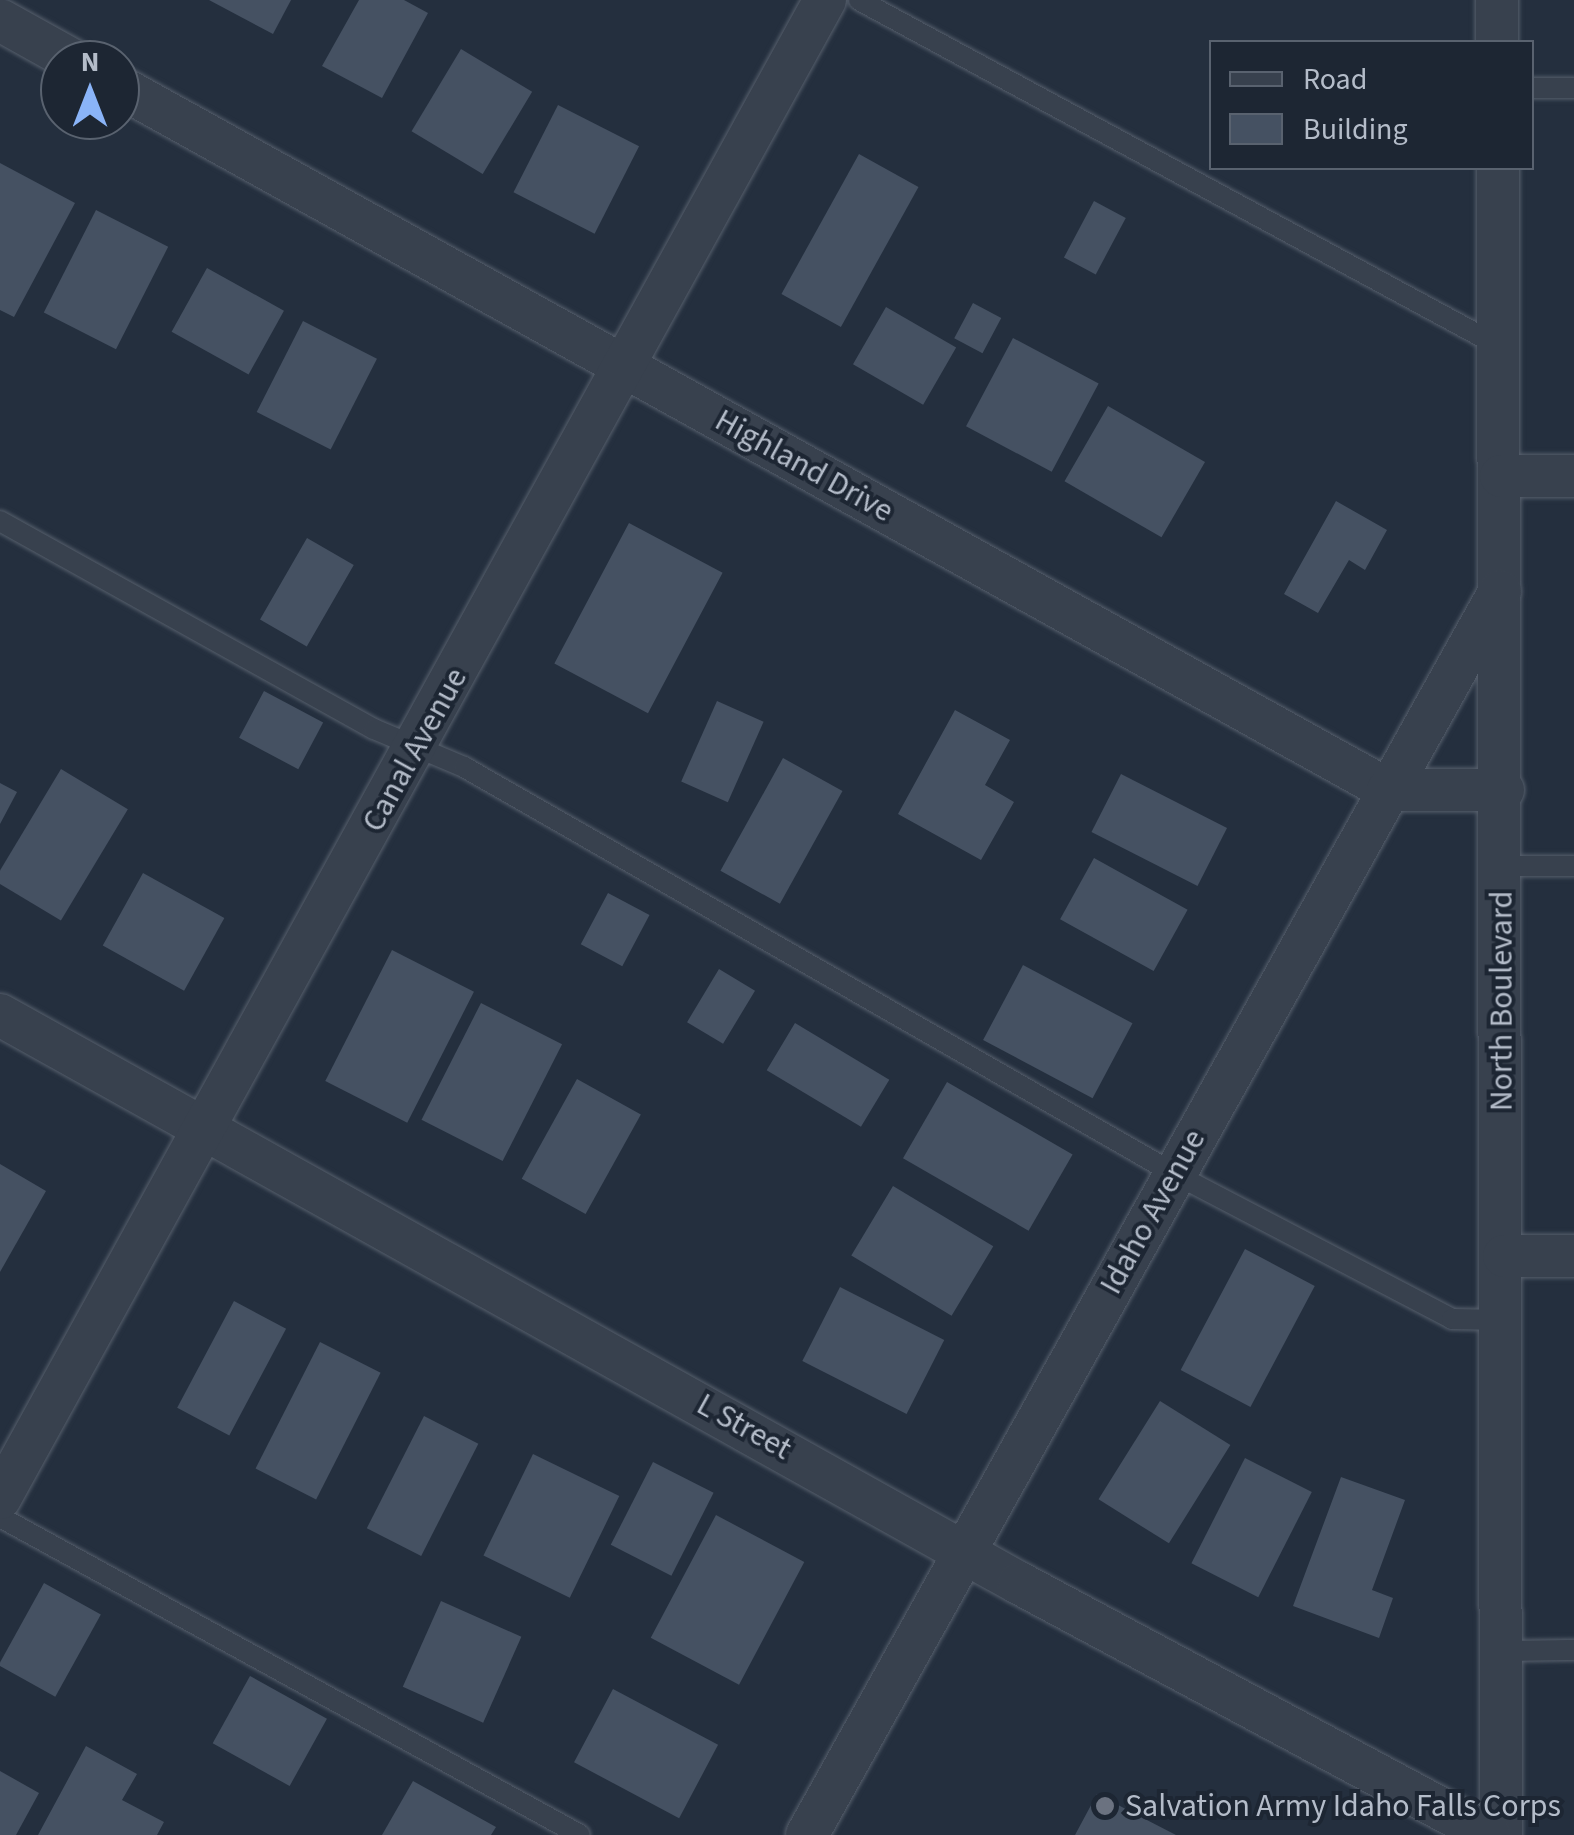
<!DOCTYPE html>
<style>
body{margin:0}
#map{position:relative;width:1574px;height:1835px;overflow:hidden;background:#242f3e;font-family:"Source Sans 3",sans-serif}
div>[style]{position:absolute}
.building>*{inset:0;background:#455162;transform-origin:0 0}
.roads{filter:drop-shadow(0 0 2px #565f6c) drop-shadow(0 0 2px #565f6c)}
.service>*{height:20px;margin:-10px;padding:0 10px;transform-origin:10px;border-radius:10px;background:#38414e}
.minor>*{height:42px;margin:-21px;padding:0 21px;transform-origin:21px;border-radius:21px;background:#38414e}
.dots>*{width:28px;height:28px;translate:-50% -50%;box-sizing:border-box;border:5px solid #1d2633;border-radius:50%}
span{translate:-50% -50%;white-space:nowrap;text-align:center;line-height:1.15;-webkit-text-stroke:8px #1d2633;paint-order:stroke}
.street-label{font-size:32px;color:#b4bcc9}
.poi-label{font-size:32px;color:#b4bcc9}
.left{translate:0 -50%;text-align:left}
.legend{position:absolute;left:1209px;top:40px;width:325px;height:130px;box-sizing:border-box;background:#1d2633;border:2px solid #59626f;margin:0;padding:12px 18px;list-style:none;font-size:30px;color:#b4bcc9}
.legend li{display:flex;align-items:center;gap:20px;height:50px}
.legend b{width:50px;border:2px solid #59626f}
.north{position:absolute;left:40px;top:40px;width:100px;height:100px;box-sizing:border-box;background:#1d2633;border:2px solid #59626f;border-radius:50%;rotate:0deg;font-size:28px;font-weight:700;line-height:40px;text-align:center;color:#b4bcc9}
.north::after{content:'';display:block;margin:auto;width:35px;height:45px;background:#8ab4f8;clip-path:polygon(50% 0,100% 100%,50% 72%,0 100%)}
</style>
<div id="map">
<div class="building">
<div style="clip-path:polygon(209px 0,291px 0,273px 34px)"></div>
<div style="clip-path:polygon(359px 0,404px 0,428px 13px,382px 98px,322px 66px)"></div>
<div style="left:461px;top:49px;width:83px;height:96px;rotate:31deg"></div>
<div style="left:558px;top:105px;width:91px;height:98px;rotate:27deg"></div>
<div style="left:859px;top:154px;width:68px;height:160px;rotate:29deg"></div>
<div style="clip-path:polygon(0 163px,75px 203px,14px 317px,0 310px)"></div>
<div style="left:1094px;top:201px;width:36px;height:64px;rotate:28deg"></div>
<div style="left:96px;top:210px;width:81px;height:115px;rotate:27deg"></div>
<div style="left:207px;top:268px;width:88px;height:73px;rotate:29deg"></div>
<div style="left:973px;top:303px;width:32px;height:40px;rotate:28deg"></div>
<div style="left:886px;top:307px;width:81px;height:66px;rotate:30deg"></div>
<div style="left:303px;top:321px;width:83px;height:102px;rotate:27deg"></div>
<div style="left:1013px;top:338px;width:97px;height:100px;rotate:28deg"></div>
<div style="left:1108px;top:406px;width:112px;height:87px;rotate:30deg"></div>
<div style="clip-path:polygon(1336px 501px,1387px 530px,1365px 570px,1349px 560px,1318px 613px,1284px 594px)"></div>
<div style="left:629px;top:523px;width:106px;height:159px;rotate:28deg"></div>
<div style="left:307px;top:538px;width:54px;height:94px;rotate:30deg"></div>
<div style="left:264px;top:691px;width:67px;height:53px;rotate:28deg"></div>
<div style="left:717px;top:701px;width:51px;height:88px;rotate:24deg"></div>
<div style="clip-path:polygon(955px 710px,1010px 740px,985px 785px,1014px 802px,981px 860px,898px 814px)"></div>
<div style="left:783px;top:758px;width:68px;height:129px;rotate:29deg"></div>
<div style="left:61px;top:769px;width:78px;height:130px;rotate:31deg"></div>
<div style="left:1121px;top:774px;width:119px;height:65px;rotate:27deg"></div>
<div style="clip-path:polygon(0 783px,17px 792px,0 824px)"></div>
<div style="left:1094px;top:858px;width:107px;height:70px;rotate:29deg"></div>
<div style="left:143px;top:873px;width:93px;height:83px;rotate:29deg"></div>
<div style="left:608px;top:893px;width:47px;height:58px;rotate:28deg"></div>
<div style="left:392px;top:950px;width:92px;height:147px;rotate:27deg"></div>
<div style="left:1023px;top:965px;width:124px;height:85px;rotate:28deg"></div>
<div style="left:719px;top:969px;width:42px;height:62px;rotate:31deg"></div>
<div style="left:481px;top:1003px;width:91px;height:131px;rotate:27deg"></div>
<div style="left:795px;top:1023px;width:110px;height:55px;rotate:31deg"></div>
<div style="left:577px;top:1079px;width:73px;height:114px;rotate:29deg"></div>
<div style="left:947px;top:1082px;width:145px;height:88px;rotate:30deg"></div>
<div style="clip-path:polygon(0 1164px,46px 1191px,0 1272px)"></div>
<div style="left:893px;top:1186px;width:117px;height:81px;rotate:31deg"></div>
<div style="left:1245px;top:1249px;width:79px;height:137px;rotate:28deg"></div>
<div style="left:840px;top:1287px;width:117px;height:83px;rotate:27deg"></div>
<div style="left:234px;top:1301px;width:59px;height:121px;rotate:28deg"></div>
<div style="left:320px;top:1342px;width:68px;height:142px;rotate:27deg"></div>
<div style="left:1160px;top:1401px;width:83px;height:116px;rotate:32deg"></div>
<div style="left:424px;top:1416px;width:61px;height:126px;rotate:27deg"></div>
<div style="left:533px;top:1454px;width:96px;height:113px;rotate:26deg"></div>
<div style="left:1245px;top:1458px;width:75px;height:118px;rotate:27deg"></div>
<div style="left:653px;top:1462px;width:68px;height:93px;rotate:27deg"></div>
<div style="clip-path:polygon(1341px 1477px,1405px 1500px,1372px 1590px,1393px 1598px,1379px 1638px,1293px 1606px)"></div>
<div style="left:716px;top:1515px;width:100px;height:139px;rotate:28deg"></div>
<div style="left:44px;top:1583px;width:65px;height:94px;rotate:29deg"></div>
<div style="left:441px;top:1601px;width:88px;height:94px;rotate:24deg"></div>
<div style="left:250px;top:1676px;width:88px;height:77px;rotate:29deg"></div>
<div style="left:613px;top:1689px;width:119px;height:83px;rotate:28deg"></div>
<div style="clip-path:polygon(86px 1746px,137px 1774px,122px 1800px,164px 1822px,157px 1835px,38px 1835px)"></div>
<div style="clip-path:polygon(0 1771px,39px 1793px,16px 1835px,0 1835px)"></div>
<div style="clip-path:polygon(413px 1781px,496px 1827px,491px 1835px,382px 1835px)"></div>
<div style="clip-path:polygon(1097px 1794px,1143px 1818px,1176px 1835px,1075px 1835px)"></div>
</div>
<div class="roads">
<div class="service">
<div style="left:859px;top:0;width:728px;rotate:28.4deg"></div>
<div style="left:1532px;top:88px;width:42px"></div>
<div style="left:0;top:521px;width:428px;rotate:29.1deg"></div>
<div style="left:374px;top:729px;width:98px;rotate:22.9deg"></div>
<div style="left:464px;top:767px;width:819px;rotate:29.79deg"></div>
<div style="left:1175px;top:1174px;width:313px;rotate:27.6deg"></div>
<div style="left:1452px;top:1319px;width:50px;rotate:1.1deg"></div>
<div style="left:1501px;top:866px;width:73px"></div>
<div style="left:0;top:1517px;width:661px;rotate:28.73deg"></div>
<div style="left:1501px;top:1651px;width:73px;rotate:-0.8deg"></div>
</div>
<div class="minor">
<div style="left:1497px;top:0;width:42px;rotate:90deg"></div>
<div style="left:0;top:20px;width:82px;rotate:29.1deg"></div>
<div style="left:120px;top:87px;width:1450px;rotate:29deg"></div>
<div style="left:1388px;top:790px;width:115px"></div>
<div style="left:1498px;top:168px;width:1667px;rotate:89.9deg"></div>
<div style="left:1501px;top:476px;width:73px"></div>
<div style="left:0;top:1015px;width:1167px;rotate:29.14deg"></div>
<div style="left:1019px;top:1583px;width:534px;rotate:28.15deg"></div>
<div style="left:1504px;top:1256px;width:70px"></div>
<div style="left:0;top:1498px;width:1710px;rotate:-61.16deg"></div>
<div style="left:807px;top:1835px;width:1424px;rotate:-60.88deg"></div>
</div>
</div>
<div class="dots">
<div style="left:1105px;top:1806px;background:#6b7280"></div>
</div>
<div class="street-label">
<span style="left:804px;top:466px;rotate:29deg">Highland Drive</span>
<span style="left:415px;top:750px;rotate:-61deg">Canal Avenue</span>
<span style="left:1502px;top:1001px;rotate:-90deg">North Boulevard</span>
<span style="left:1153px;top:1212px;rotate:-61deg">Idaho Avenue</span>
<span style="left:744px;top:1427px;rotate:29deg">L Street</span>
</div>
<div class="poi-label">
<span class="left" style="left:1125px;top:1806px">Salvation Army Idaho Falls Corps</span>
</div>
<ul class="legend">
<li><b style="height:12px;background:#38414e"></b>Road</li>
<li><b style="height:28px;background:#455162"></b>Building</li>
</ul>
<div class="north">N</div>
</div>
